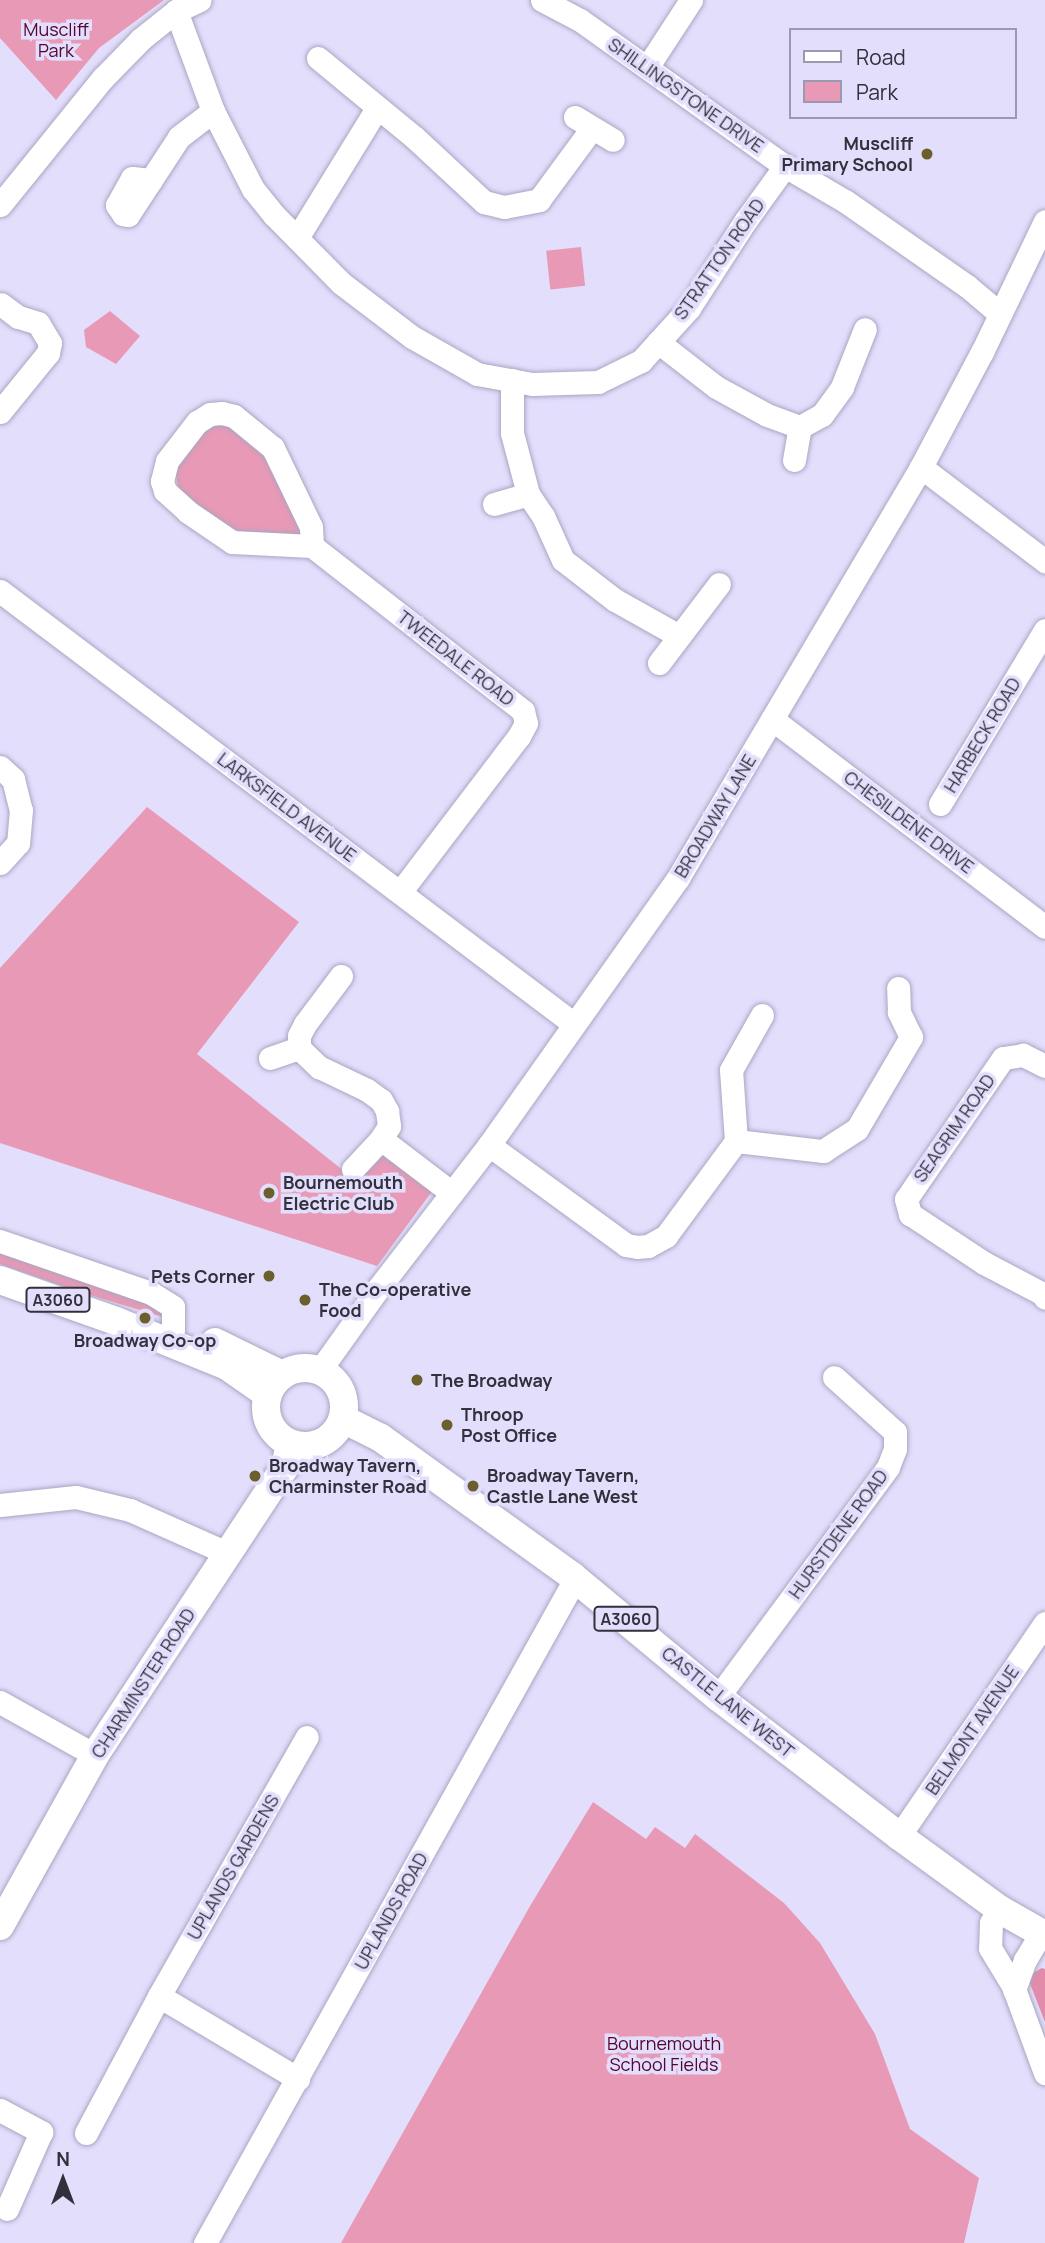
<!DOCTYPE html>
<style>
body{margin:0}
#map{position:relative;width:1045px;height:2243px;overflow:hidden;background:#e2defc;font-family:Manrope,sans-serif}
div>[style]{position:absolute}
.green>*{inset:0;background:#e899b5;transform-origin:0 0}
.forest>*{inset:0;background:#e28baa}
.roads{filter:drop-shadow(0 0 2px #aaa6c2) drop-shadow(0 0 2px #aaa6c2)}
.minor>*{height:23px;margin:-11.5px;padding:0 11.5px;transform-origin:11.5px;border-radius:11.5px;background:#fff}
.major>*{height:28px;margin:-14px;padding:0 14px;transform-origin:14px;border-radius:14px;background:#fff}
.major>.ring{margin:-14px;padding:0;box-sizing:content-box;background:none;border:28px solid #fff;border-radius:50%}
.dots>*{width:19px;height:19px;translate:-50% -50%;box-sizing:border-box;border:4px solid #e2defc;border-radius:50%}
span{translate:-50% -50%;white-space:nowrap;text-align:center;line-height:1.15;-webkit-text-stroke:7px #e2defc;paint-order:stroke}
.shield-label span{padding:2px 5px;background:#e2defc;border:2px solid;border-radius:5px;-webkit-text-stroke-width:0}
.shield-label{font-size:16px;color:#32303c;font-weight:700}
.park-label{font-size:18px;color:#54042d}
.street-label{font-size:18px;color:#32303c}
.poi-label{font-size:18px;color:#32303c;font-weight:700}
.right{translate:-100% -50%;text-align:right}
.left{translate:0 -50%;text-align:left}
.legend{position:absolute;left:789px;top:28px;width:228px;height:91px;box-sizing:border-box;background:#e2defc;border:2px solid #9c98af;margin:0;padding:9px 12px;list-style:none;font-size:21px;color:#32303c}
.legend li{display:flex;align-items:center;gap:14px;height:35px}
.legend b{width:35px;border:2px solid #9c98af}
.north{position:absolute;left:28px;top:2145px;width:70px;height:70px;-webkit-text-stroke:5px #e2defc;paint-order:stroke;rotate:0deg;font-size:19px;font-weight:700;line-height:28px;text-align:center;color:#32303c}
.north::after{content:'';display:block;margin:auto;width:24px;height:32px;background:#32303c;clip-path:polygon(50% 0,100% 100%,50% 72%,0 100%)}
</style>
<div id="map">
<div class="green">
<div style="clip-path:polygon(0 0,164px 0,99px 48px,56px 100px,0 38px)"></div>
<div style="left:581px;top:247px;width:39px;height:35px;rotate:84deg"></div>
<div style="clip-path:polygon(110px 311px,140px 336px,116px 364px,86px 347px,84px 330px)"></div>
<div style="clip-path:polygon(230px 420px,271px 451px,304px 532px,296px 537px,233px 532px,179px 494px,175px 467px,208px 423px)"></div>
<div style="clip-path:polygon(147px 807px,299px 922px,197px 1054px,354px 1179px,360px 1178px,379px 1155px,389px 1155px,436px 1186px,377px 1266px,0 1143px,0 968px)"></div>
<div style="clip-path:polygon(0 1246px,161px 1304px,163px 1317px,80px 1292px,0 1264px)"></div>
<div style="clip-path:polygon(593px 1802px,646px 1839px,655px 1827px,685px 1848px,695px 1834px,784px 1903px,820px 1943px,875px 2034px,910px 2129px,979px 2178px,964px 2243px,341px 2243px,530px 1906px)"></div>
</div>
<div class="forest">
<div style="clip-path:polygon(1042px 1968px,1045px 1969px,1045px 2022px,1027px 1976px)"></div>
</div>
<div class="roads">
<div class="minor">
<div style="left:542px;top:0;width:43px;rotate:27.8deg"></div>
<div style="left:580px;top:20px;width:252px;rotate:35.5deg"></div>
<div style="left:785px;top:166px;width:69px;rotate:30.3deg"></div>
<div style="left:845px;top:201px;width:149px;rotate:34.9deg"></div>
<div style="left:967px;top:286px;width:42px;rotate:40.2deg"></div>
<div style="left:176px;top:11px;width:107px;rotate:69.7deg"></div>
<div style="left:213px;top:111px;width:88px;rotate:62.9deg"></div>
<div style="left:253px;top:189px;width:33px;rotate:51deg"></div>
<div style="left:274px;top:215px;width:95px;rotate:45.4deg"></div>
<div style="left:341px;top:283px;width:89px;rotate:37.3deg"></div>
<div style="left:412px;top:337px;width:75px;rotate:29.6deg"></div>
<div style="left:477px;top:374px;width:56px;rotate:10.3deg"></div>
<div style="left:532px;top:384px;width:66px;rotate:-1.7deg"></div>
<div style="left:598px;top:382px;width:48px;rotate:-26deg"></div>
<div style="left:641px;top:361px;width:72px;rotate:-47.8deg"></div>
<div style="left:689px;top:308px;width:105px;rotate:-57.1deg"></div>
<div style="left:746px;top:220px;width:67px;rotate:-54.2deg"></div>
<div style="left:318px;top:58px;width:124px;rotate:39.5deg"></div>
<div style="left:414px;top:137px;width:96px;rotate:42.9deg"></div>
<div style="left:484px;top:202px;width:21px;rotate:14deg"></div>
<div style="left:504px;top:207px;width:36px;rotate:-11deg"></div>
<div style="left:539px;top:200px;width:89px;rotate:-53.6deg"></div>
<div style="left:648px;top:66px;width:79px;rotate:-56.9deg"></div>
<div style="left:575px;top:117px;width:44px;rotate:31.2deg"></div>
<div style="left:151px;top:180px;width:19px;rotate:-174deg"></div>
<div style="left:132px;top:178px;width:31px;rotate:119deg"></div>
<div style="left:117px;top:205px;width:11px;rotate:56deg"></div>
<div style="left:123px;top:214px;width:5px;rotate:11deg"></div>
<div style="left:128px;top:215px;width:93px;rotate:-56.8deg"></div>
<div style="left:179px;top:137px;width:43px;rotate:-37.4deg"></div>
<div style="left:0;top:205px;width:164px;rotate:-51deg"></div>
<div style="left:103px;top:78px;width:54px;rotate:-45.7deg"></div>
<div style="left:141px;top:39px;width:45px;rotate:-38.7deg"></div>
<div style="left:176px;top:11px;width:26px;rotate:-25deg"></div>
<div style="left:297px;top:238px;width:153px;rotate:-58.4deg"></div>
<div style="left:658px;top:342px;width:73px;rotate:37.8deg"></div>
<div style="left:716px;top:387px;width:58px;rotate:28.8deg"></div>
<div style="left:767px;top:415px;width:35px;rotate:20deg"></div>
<div style="left:800px;top:427px;width:25px;rotate:-29deg"></div>
<div style="left:822px;top:415px;width:34px;rotate:-54deg"></div>
<div style="left:842px;top:387px;width:62px;rotate:-68.4deg"></div>
<div style="left:512px;top:380px;width:53px;rotate:90deg"></div>
<div style="left:512px;top:433px;width:63px;rotate:75.3deg"></div>
<div style="left:528px;top:494px;width:27px;rotate:56deg"></div>
<div style="left:543px;top:516px;width:48px;rotate:65.6deg"></div>
<div style="left:563px;top:560px;width:66px;rotate:37.6deg"></div>
<div style="left:615px;top:600px;width:73px;rotate:29.4deg"></div>
<div style="left:0;top:412px;width:76px;rotate:-50.9deg"></div>
<div style="left:48px;top:353px;width:10px;rotate:-79deg"></div>
<div style="left:50px;top:343px;width:23px;rotate:-121deg"></div>
<div style="left:38px;top:323px;width:21px;rotate:-163deg"></div>
<div style="left:18px;top:317px;width:21px;rotate:-143deg"></div>
<div style="left:794px;top:460px;width:34px;rotate:-80deg"></div>
<div style="left:921px;top:467px;width:156px;rotate:37.2deg"></div>
<div style="left:494px;top:504px;width:35px;rotate:-16deg"></div>
<div style="left:312px;top:546px;width:19px;rotate:-93deg"></div>
<div style="left:311px;top:527px;width:88px;rotate:-115.7deg"></div>
<div style="left:273px;top:448px;width:50px;rotate:-140.6deg"></div>
<div style="left:234px;top:416px;width:12px;rotate:-166deg"></div>
<div style="left:222px;top:413px;width:12px;rotate:175deg"></div>
<div style="left:210px;top:414px;width:15px;rotate:148deg"></div>
<div style="left:197px;top:422px;width:49px;rotate:127.6deg"></div>
<div style="left:167px;top:461px;width:21px;rotate:104deg"></div>
<div style="left:162px;top:481px;width:10px;rotate:73deg"></div>
<div style="left:165px;top:491px;width:31px;rotate:42deg"></div>
<div style="left:188px;top:512px;width:53px;rotate:34.3deg"></div>
<div style="left:232px;top:542px;width:80px;rotate:2.9deg"></div>
<div style="left:312px;top:546px;width:268px;rotate:38deg"></div>
<div style="left:523px;top:711px;width:12px;rotate:76deg"></div>
<div style="left:526px;top:723px;width:15px;rotate:118deg"></div>
<div style="left:519px;top:736px;width:196px;rotate:127.3deg"></div>
<div style="left:0;top:591px;width:719px;rotate:37.03deg"></div>
<div style="left:659px;top:663px;width:99px;rotate:-52.8deg"></div>
<div style="left:772px;top:719px;width:343px;rotate:37.3deg"></div>
<div style="left:0;top:767px;width:18px;rotate:43deg"></div>
<div style="left:13px;top:779px;width:32px;rotate:76deg"></div>
<div style="left:21px;top:810px;width:33px;rotate:95deg"></div>
<div style="left:18px;top:843px;width:27px;rotate:132deg"></div>
<div style="left:940px;top:804px;width:203px;rotate:-58.9deg"></div>
<div style="left:341px;top:976px;width:60px;rotate:126.9deg"></div>
<div style="left:305px;top:1024px;width:13px;rotate:117deg"></div>
<div style="left:299px;top:1036px;width:12px;rotate:90deg"></div>
<div style="left:299px;top:1048px;width:28px;rotate:44deg"></div>
<div style="left:319px;top:1067px;width:53px;rotate:25.6deg"></div>
<div style="left:367px;top:1090px;width:17px;rotate:36deg"></div>
<div style="left:381px;top:1100px;width:13px;rotate:61deg"></div>
<div style="left:387px;top:1111px;width:15px;rotate:82deg"></div>
<div style="left:389px;top:1126px;width:15px;rotate:122deg"></div>
<div style="left:381px;top:1139px;width:89px;rotate:37.3deg"></div>
<div style="left:270px;top:1058px;width:31px;rotate:-19deg"></div>
<div style="left:1045px;top:1066px;width:25px;rotate:-153deg"></div>
<div style="left:1023px;top:1055px;width:20px;rotate:171deg"></div>
<div style="left:1003px;top:1058px;width:171px;rotate:124.5deg"></div>
<div style="left:906px;top:1199px;width:16px;rotate:75deg"></div>
<div style="left:910px;top:1214px;width:89px;rotate:33.5deg"></div>
<div style="left:984px;top:1263px;width:67px;rotate:27.7deg"></div>
<div style="left:1043px;top:1294px;width:4px;rotate:63deg"></div>
<div style="left:736px;top:1141px;width:88px;rotate:6.6deg"></div>
<div style="left:823px;top:1151px;width:40px;rotate:-32.9deg"></div>
<div style="left:857px;top:1129px;width:107px;rotate:-59.6deg"></div>
<div style="left:911px;top:1037px;width:28px;rotate:-116deg"></div>
<div style="left:899px;top:1012px;width:24px;rotate:-92deg"></div>
<div style="left:736px;top:1141px;width:71px;rotate:-94deg"></div>
<div style="left:731px;top:1070px;width:63px;rotate:-60.6deg"></div>
<div style="left:489px;top:1145px;width:170px;rotate:36.1deg"></div>
<div style="left:626px;top:1245px;width:11px;rotate:10deg"></div>
<div style="left:637px;top:1247px;width:11px;rotate:-5deg"></div>
<div style="left:648px;top:1246px;width:21px;rotate:-29deg"></div>
<div style="left:666px;top:1236px;width:118px;rotate:-53.6deg"></div>
<div style="left:353px;top:1169px;width:41px;rotate:-47deg"></div>
<div style="left:0;top:1241px;width:160px;rotate:19deg"></div>
<div style="left:151px;top:1293px;width:26px;rotate:32deg"></div>
<div style="left:173px;top:1307px;width:23px;rotate:90deg"></div>
<div style="left:320px;top:1370px;width:98px;rotate:-54.5deg"></div>
<div style="left:377px;top:1290px;width:183px;rotate:-52.3deg"></div>
<div style="left:489px;top:1145px;width:327px;rotate:-54.7deg"></div>
<div style="left:678px;top:878px;width:477px;rotate:-59.4deg"></div>
<div style="left:921px;top:467px;width:130px;rotate:-62.1deg"></div>
<div style="left:982px;top:352px;width:145px;rotate:-64.3deg"></div>
<div style="left:0;top:1505px;width:76px;rotate:-6deg"></div>
<div style="left:76px;top:1497px;width:56px;rotate:13.5deg"></div>
<div style="left:130px;top:1510px;width:106px;rotate:23.9deg"></div>
<div style="left:718px;top:1697px;width:286px;rotate:-53.5deg"></div>
<div style="left:888px;top:1467px;width:19px;rotate:-69deg"></div>
<div style="left:895px;top:1449px;width:17px;rotate:-90deg"></div>
<div style="left:895px;top:1432px;width:82px;rotate:-138deg"></div>
<div style="left:0;top:1702px;width:109px;rotate:29.2deg"></div>
<div style="left:899px;top:1836px;width:258px;rotate:-55.6deg"></div>
<div style="left:999px;top:1909px;width:16px;rotate:120deg"></div>
<div style="left:991px;top:1923px;width:25px;rotate:92deg"></div>
<div style="left:990px;top:1948px;width:44px;rotate:58.8deg"></div>
<div style="left:1013px;top:1986px;width:93px;rotate:69.8deg"></div>
<div style="left:1014px;top:1990px;width:32px;rotate:-70deg"></div>
<div style="left:1025px;top:1960px;width:31px;rotate:-59deg"></div>
<div style="left:159px;top:1996px;width:162px;rotate:30.8deg"></div>
<div style="left:0;top:2110px;width:47px;rotate:28.2deg"></div>
<div style="left:41px;top:2132px;width:84px;rotate:113.8deg"></div>
<div style="left:86px;top:2133px;width:155px;rotate:-61.9deg"></div>
<div style="left:159px;top:1996px;width:298px;rotate:-60.3deg"></div>
<div style="left:205px;top:2243px;width:760px;rotate:-60.87deg"></div>
</div>
<div class="major">
<div style="left:0;top:1280px;width:123px;rotate:19.5deg"></div>
<div style="left:116px;top:1321px;width:120px;rotate:22.1deg"></div>
<div style="left:227px;top:1366px;width:49px;rotate:35deg"></div>
<div style="left:215px;top:1342px;width:75px;rotate:26.2deg"></div>
<div class="ring" style="left:266px;top:1368px;width:50px;height:50px"></div>
<div style="left:343px;top:1419px;width:42px;rotate:26.6deg"></div>
<div style="left:381px;top:1438px;width:236px;rotate:35.8deg"></div>
<div style="left:572px;top:1576px;width:190px;rotate:39.7deg"></div>
<div style="left:718px;top:1697px;width:228px;rotate:37.5deg"></div>
<div style="left:899px;top:1836px;width:124px;rotate:36.1deg"></div>
<div style="left:999px;top:1909px;width:53px;rotate:29.5deg"></div>
<div style="left:0;top:1926px;width:196px;rotate:-60.9deg"></div>
<div style="left:95px;top:1755px;width:345px;rotate:-56.6deg"></div>
<div style="left:285px;top:1467px;width:24px;rotate:-78deg"></div>
</div>
</div>
<div class="dots">
<div style="left:927px;top:154px;background:#6b5f2c"></div>
<div style="left:269px;top:1193px;background:#6b5f2c"></div>
<div style="left:269px;top:1276px;background:#6b5f2c"></div>
<div style="left:305px;top:1300px;background:#6b5f2c"></div>
<div style="left:145px;top:1318px;background:#6b5f2c"></div>
<div style="left:417px;top:1380px;background:#6b5f2c"></div>
<div style="left:447px;top:1425px;background:#6b5f2c"></div>
<div style="left:255px;top:1476px;background:#6b5f2c"></div>
<div style="left:473px;top:1486px;background:#6b5f2c"></div>
</div>
<div class="shield-label">
<span style="left:58px;top:1300px">A3060</span>
<span style="left:626px;top:1619px">A3060</span>
</div>
<div class="park-label">
<span style="left:56px;top:40px">Muscliff<br>Park</span>
<span style="left:664px;top:2054px">Bournemouth<br>School Fields</span>
</div>
<div class="street-label">
<span style="left:686px;top:95px;rotate:35deg">SHILLINGSTONE DRIVE</span>
<span style="left:719px;top:259px;rotate:-55deg">STRATTON ROAD</span>
<span style="left:456px;top:658px;rotate:38deg">TWEEDALE ROAD</span>
<span style="left:982px;top:735px;rotate:-59deg">HARBECK ROAD</span>
<span style="left:287px;top:807px;rotate:37deg">LARKSFIELD AVENUE</span>
<span style="left:715px;top:816px;rotate:-59deg">BROADWAY LANE</span>
<span style="left:909px;top:822px;rotate:37deg">CHESILDENE DRIVE</span>
<span style="left:954px;top:1128px;rotate:-55deg">SEAGRIM ROAD</span>
<span style="left:838px;top:1534px;rotate:-54deg">HURSTDENE ROAD</span>
<span style="left:143px;top:1683px;rotate:-57deg">CHARMINSTER ROAD</span>
<span style="left:728px;top:1702px;rotate:39deg">CASTLE LANE WEST</span>
<span style="left:972px;top:1730px;rotate:-56deg">BELMONT AVENUE</span>
<span style="left:233px;top:1867px;rotate:-60deg">UPLANDS GARDENS</span>
<span style="left:391px;top:1911px;rotate:-61deg">UPLANDS ROAD</span>
</div>
<div class="poi-label">
<span class="right" style="left:913px;top:154px">Muscliff<br>Primary School</span>
<span class="left" style="left:283px;top:1193px">Bournemouth<br>Electric Club</span>
<span class="right" style="left:255px;top:1276px">Pets Corner</span>
<span class="left" style="left:319px;top:1300px">The Co-operative<br>Food</span>
<span style="left:145px;top:1340px">Broadway Co-op</span>
<span class="left" style="left:431px;top:1380px">The Broadway</span>
<span class="left" style="left:461px;top:1425px">Throop<br>Post Office</span>
<span class="left" style="left:269px;top:1476px">Broadway Tavern,<br>Charminster Road</span>
<span class="left" style="left:487px;top:1486px">Broadway Tavern,<br>Castle Lane West</span>
</div>
<ul class="legend">
<li><b style="height:9px;background:#fff"></b>Road</li>
<li><b style="height:19px;background:#e899b5"></b>Park</li>
</ul>
<div class="north">N</div>
</div>
